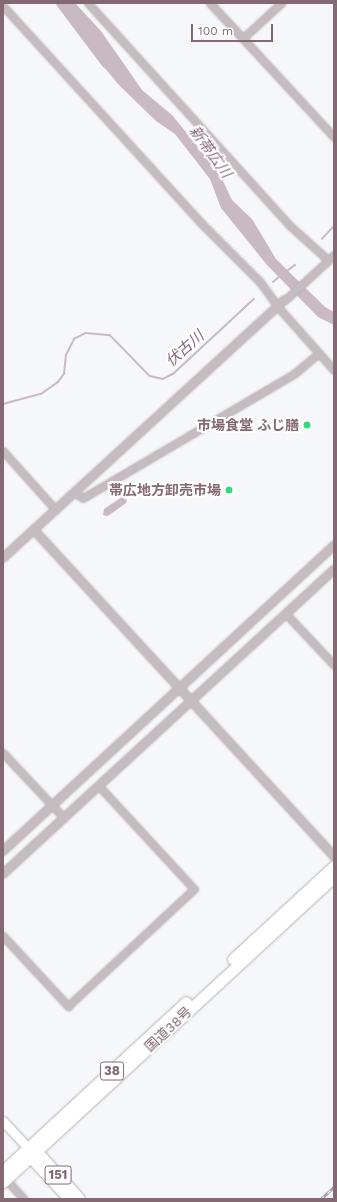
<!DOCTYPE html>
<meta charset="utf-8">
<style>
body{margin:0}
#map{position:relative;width:337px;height:1202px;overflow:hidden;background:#f5f7f8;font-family:"Work Sans","Noto Sans JP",sans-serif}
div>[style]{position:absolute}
.water>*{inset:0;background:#c9bac2}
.stream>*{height:1.5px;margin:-0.75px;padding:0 0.75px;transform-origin:0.75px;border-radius:0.75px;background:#c9bac2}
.river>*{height:10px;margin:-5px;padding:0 5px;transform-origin:5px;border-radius:5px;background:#c9bac2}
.roads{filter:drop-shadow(0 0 1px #b9afb3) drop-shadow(0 0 1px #b9afb3)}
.minor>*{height:7px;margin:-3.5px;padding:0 3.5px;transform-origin:3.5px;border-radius:3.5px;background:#c4bcbf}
.tertiary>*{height:8px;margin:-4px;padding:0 4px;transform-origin:4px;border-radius:4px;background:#c4bcbf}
.secondary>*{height:9px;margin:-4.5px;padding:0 4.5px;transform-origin:4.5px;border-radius:4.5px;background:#fff}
.primary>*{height:10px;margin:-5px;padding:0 5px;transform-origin:5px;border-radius:5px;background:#fff}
.trunk>*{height:11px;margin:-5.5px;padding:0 5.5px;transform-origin:5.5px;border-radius:5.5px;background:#fff}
.rail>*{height:3px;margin-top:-1.5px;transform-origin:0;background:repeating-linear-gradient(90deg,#fff 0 4.5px,#ab9fa3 0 9px);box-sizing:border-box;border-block:1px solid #ab9fa3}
.dots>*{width:11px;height:11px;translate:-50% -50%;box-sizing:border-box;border:2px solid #fff;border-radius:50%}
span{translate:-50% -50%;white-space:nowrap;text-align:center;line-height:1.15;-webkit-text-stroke:4px #fff;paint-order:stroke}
.shield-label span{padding:1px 3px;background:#fff;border:1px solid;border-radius:3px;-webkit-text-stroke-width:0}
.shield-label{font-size:13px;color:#846973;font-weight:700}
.poi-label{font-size:14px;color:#846973;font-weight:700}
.right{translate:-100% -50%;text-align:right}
.street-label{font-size:14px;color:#846973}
.water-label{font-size:15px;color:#87697a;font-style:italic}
.frame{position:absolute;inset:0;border:4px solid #846973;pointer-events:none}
.scale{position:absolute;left:191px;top:24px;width:82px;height:18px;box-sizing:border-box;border:2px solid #846973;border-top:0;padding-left:5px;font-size:12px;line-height:14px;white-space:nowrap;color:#846973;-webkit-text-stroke:3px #fff;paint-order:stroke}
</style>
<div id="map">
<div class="water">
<div style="clip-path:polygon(58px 3px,75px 3px,101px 31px,142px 90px,172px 115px,219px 173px,232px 200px,252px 219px,276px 259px,325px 307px,334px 312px,334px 325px,318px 317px,267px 265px,221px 208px,210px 179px,175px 134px,156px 121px,119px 85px,103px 66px,91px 38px)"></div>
<div style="clip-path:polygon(122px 497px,127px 500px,126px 503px,108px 516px,103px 515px,104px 509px)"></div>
</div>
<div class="stream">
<div style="left:322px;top:239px;width:18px;rotate:-47deg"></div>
<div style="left:287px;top:271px;width:10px;rotate:-37deg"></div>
<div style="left:273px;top:282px;width:8px;rotate:-40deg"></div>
<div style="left:3px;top:404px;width:39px;rotate:-15deg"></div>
<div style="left:41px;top:394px;width:21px;rotate:-35deg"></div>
<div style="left:58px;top:382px;width:10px;rotate:-53deg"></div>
<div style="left:64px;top:374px;width:19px;rotate:-84deg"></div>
<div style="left:66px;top:355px;width:18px;rotate:-63deg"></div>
<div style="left:74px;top:339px;width:13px;rotate:-27deg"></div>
<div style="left:86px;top:333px;width:24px;rotate:5deg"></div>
<div style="left:110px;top:335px;width:57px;rotate:45.7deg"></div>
<div style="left:150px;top:376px;width:13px;rotate:13deg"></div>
<div style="left:163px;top:379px;width:11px;rotate:-27deg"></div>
<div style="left:173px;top:374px;width:110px;rotate:-42.8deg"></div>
</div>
<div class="river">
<div style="left:61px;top:3px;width:76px;rotate:53deg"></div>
</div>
<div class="roads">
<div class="minor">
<div style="left:88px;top:3px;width:299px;rotate:47.8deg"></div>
<div style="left:289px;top:225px;width:52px;rotate:41.9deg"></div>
<div style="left:210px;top:3px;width:183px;rotate:47.2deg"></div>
<div style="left:3px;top:6px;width:295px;rotate:47.6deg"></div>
<div style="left:202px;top:224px;width:82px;rotate:45deg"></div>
<div style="left:260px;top:282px;width:31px;rotate:54deg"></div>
<div style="left:278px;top:307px;width:84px;rotate:48.4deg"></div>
<div style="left:243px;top:38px;width:52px;rotate:-42.6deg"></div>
<div style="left:285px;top:300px;width:67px;rotate:-42.6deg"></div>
<div style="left:3px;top:451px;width:79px;rotate:48.1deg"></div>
<div style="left:75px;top:493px;width:9px;rotate:32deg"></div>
<div style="left:83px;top:498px;width:246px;rotate:-30.5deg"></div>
<div style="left:295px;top:373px;width:31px;rotate:-40deg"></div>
<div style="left:286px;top:614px;width:70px;rotate:46.7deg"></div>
<div style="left:3px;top:753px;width:89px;rotate:46.8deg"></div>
<div style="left:3px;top:936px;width:96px;rotate:47.1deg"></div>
<div style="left:68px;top:1006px;width:172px;rotate:-42.9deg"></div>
<div style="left:194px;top:889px;width:140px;rotate:-132.7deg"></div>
<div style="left:4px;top:1177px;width:30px;rotate:48deg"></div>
</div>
<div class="tertiary">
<div style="left:34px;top:530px;width:443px;rotate:47.4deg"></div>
<div style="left:3px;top:558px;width:382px;rotate:-42.5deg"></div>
<div style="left:3px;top:851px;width:450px;rotate:-42.7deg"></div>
<div style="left:3px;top:874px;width:449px;rotate:-42.6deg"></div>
</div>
<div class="secondary">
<div style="left:3px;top:1121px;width:37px;rotate:47deg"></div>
</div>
<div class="primary">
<div style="left:69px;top:1199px;width:57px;rotate:-132.9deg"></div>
<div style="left:30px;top:1157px;width:9px;rotate:-103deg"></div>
<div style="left:28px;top:1148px;width:9px;rotate:18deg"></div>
<div style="left:37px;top:1151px;width:64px;rotate:48.1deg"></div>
</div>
<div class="trunk">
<div style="left:233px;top:959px;width:137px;rotate:-42.6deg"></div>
<div style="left:3px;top:1171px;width:249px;rotate:-42.7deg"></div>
<div style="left:3px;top:1182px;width:450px;rotate:-42.7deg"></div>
</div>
</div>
<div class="rail">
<div style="left:321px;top:1199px;width:18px;rotate:-43deg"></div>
</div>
<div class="dots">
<div style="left:307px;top:425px;background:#35d879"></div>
<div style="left:229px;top:490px;background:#35d879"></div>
</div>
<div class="shield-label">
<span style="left:112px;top:1071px">38</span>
<span style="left:58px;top:1175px">151</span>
</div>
<div class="poi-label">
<span class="right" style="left:299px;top:425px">市場食堂 ふじ膳</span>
<span class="right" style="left:221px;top:490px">帯広地方卸売市場</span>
</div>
<div class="street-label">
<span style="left:168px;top:1029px;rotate:-43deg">国道38号</span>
</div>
<div class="water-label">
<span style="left:210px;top:152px;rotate:54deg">新帯広川</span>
<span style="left:185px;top:349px;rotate:-42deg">伏古川</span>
</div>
<div class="frame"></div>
<div class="scale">100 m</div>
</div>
